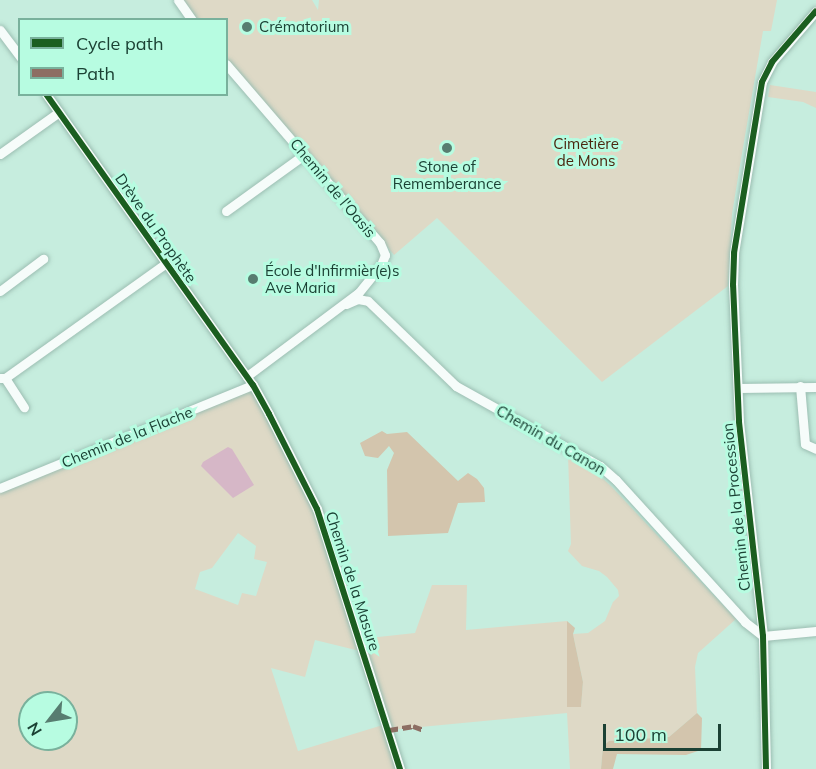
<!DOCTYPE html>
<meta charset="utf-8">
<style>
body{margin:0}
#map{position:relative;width:816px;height:769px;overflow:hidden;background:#c6edde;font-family:Mulish,sans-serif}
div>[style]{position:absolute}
.green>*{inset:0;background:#ded9c6}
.forest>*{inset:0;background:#d3c5ad}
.water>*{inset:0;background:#d6b7c7}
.roads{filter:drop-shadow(0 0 2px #9cbeb2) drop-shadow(0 0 2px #9cbeb2)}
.minor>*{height:9px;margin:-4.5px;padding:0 4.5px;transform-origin:4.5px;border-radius:4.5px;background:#f6fcfa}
.quiet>*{height:4.5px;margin-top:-2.25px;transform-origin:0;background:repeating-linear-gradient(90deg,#8d6e63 0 9px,transparent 0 13.5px)}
.cycleway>*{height:6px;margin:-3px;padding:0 3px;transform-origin:3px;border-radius:3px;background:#1b5e20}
.dots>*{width:16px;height:16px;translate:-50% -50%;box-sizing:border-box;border:3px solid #b7fce1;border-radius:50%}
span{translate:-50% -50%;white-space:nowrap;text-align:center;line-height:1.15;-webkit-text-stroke:6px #b7fce1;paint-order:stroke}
.poi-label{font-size:15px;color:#1b4134}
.left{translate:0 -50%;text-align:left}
.park-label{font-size:15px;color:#4b250e}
.street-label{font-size:15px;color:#1b4134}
.legend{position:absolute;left:18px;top:18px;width:210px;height:78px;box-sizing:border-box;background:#b7fce1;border:2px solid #79b19c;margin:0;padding:8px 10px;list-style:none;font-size:18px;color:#1b4134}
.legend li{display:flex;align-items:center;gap:12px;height:30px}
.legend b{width:30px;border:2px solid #79b19c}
.north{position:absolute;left:18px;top:691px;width:60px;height:60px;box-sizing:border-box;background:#b7fce1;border:2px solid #79b19c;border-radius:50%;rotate:239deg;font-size:16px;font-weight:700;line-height:24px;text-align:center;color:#1b4134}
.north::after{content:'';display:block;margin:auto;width:21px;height:27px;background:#577d70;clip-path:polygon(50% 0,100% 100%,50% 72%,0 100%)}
.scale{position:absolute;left:603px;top:724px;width:118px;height:27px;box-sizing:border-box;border:3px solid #1b4134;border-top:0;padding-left:8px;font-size:18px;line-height:21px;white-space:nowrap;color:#1b4134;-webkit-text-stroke:4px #b7fce1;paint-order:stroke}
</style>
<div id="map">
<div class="green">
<div style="clip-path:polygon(178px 0,312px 0,318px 10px,319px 0,777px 0,771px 31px,763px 31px,740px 165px,732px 214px,728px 286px,602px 382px,437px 218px,394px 255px,286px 127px,227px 64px,226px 20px,192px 19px)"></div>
<div style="clip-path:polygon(770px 85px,816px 92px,816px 108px,803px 102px,768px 97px)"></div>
<div style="clip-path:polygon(evenodd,253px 385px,305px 485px,360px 639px,415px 633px,432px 585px,467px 585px,466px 630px,567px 621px,567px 706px,581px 706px,583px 682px,573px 634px,588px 633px,605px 621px,613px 602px,619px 596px,618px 590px,607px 577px,599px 571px,582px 566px,568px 551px,571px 544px,568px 455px,592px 469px,611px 486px,736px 619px,698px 653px,695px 667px,697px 713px,669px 737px,609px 741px,603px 746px,601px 769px,570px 769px,567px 713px,389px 730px,400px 769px,0 769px,0 488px,253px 385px,238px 533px,256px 546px,254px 559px,267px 562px,256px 596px,242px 593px,238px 605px,195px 589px,200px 572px,212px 568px,238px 533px,253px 385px,315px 640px,364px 652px,386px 724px,298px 751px,271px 668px,305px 677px,315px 640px,253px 385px,30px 703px,66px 703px,66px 739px,30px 739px,30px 703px)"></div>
</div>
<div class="forest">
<div style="clip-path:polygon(382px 431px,387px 434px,407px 432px,458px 481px,468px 473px,477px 479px,484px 488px,485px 502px,458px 503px,448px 533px,388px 536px,387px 470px,394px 453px,389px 446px,378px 458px,365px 456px,360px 443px)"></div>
<div style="clip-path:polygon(567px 621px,575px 628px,573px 634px,583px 682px,581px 707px,567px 707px)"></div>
<div style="clip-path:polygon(697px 713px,702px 718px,701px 750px,686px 755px,617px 754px,613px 769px,601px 769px,603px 746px,609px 741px,669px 737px)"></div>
</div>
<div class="water">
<div style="clip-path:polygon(228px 447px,232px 449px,254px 485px,233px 498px,201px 466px,203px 462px)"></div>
</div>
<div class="roads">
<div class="minor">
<div style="left:178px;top:0;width:24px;rotate:55deg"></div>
<div style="left:0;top:30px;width:34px;rotate:53deg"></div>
<div style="left:226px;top:64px;width:236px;rotate:49.3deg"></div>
<div style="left:380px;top:243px;width:13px;rotate:67deg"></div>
<div style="left:385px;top:255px;width:11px;rotate:112deg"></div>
<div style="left:381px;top:265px;width:36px;rotate:129deg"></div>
<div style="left:358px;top:293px;width:139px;rotate:143.2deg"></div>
<div style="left:46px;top:94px;width:357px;rotate:54.6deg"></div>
<div style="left:253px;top:385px;width:33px;rotate:61deg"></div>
<div style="left:269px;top:414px;width:106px;rotate:63.2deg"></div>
<div style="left:317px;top:509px;width:273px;rotate:72.3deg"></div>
<div style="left:0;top:154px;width:72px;rotate:-35.4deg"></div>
<div style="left:226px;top:211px;width:97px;rotate:-35.8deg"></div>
<div style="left:0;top:291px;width:54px;rotate:-36.7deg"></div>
<div style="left:346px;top:304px;width:13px;rotate:-23deg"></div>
<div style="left:358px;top:299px;width:10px;rotate:11deg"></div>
<div style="left:368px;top:301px;width:122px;rotate:44deg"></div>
<div style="left:456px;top:386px;width:165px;rotate:29.1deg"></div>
<div style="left:600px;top:466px;width:21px;rotate:41deg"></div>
<div style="left:616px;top:480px;width:192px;rotate:47.7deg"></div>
<div style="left:745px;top:622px;width:23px;rotate:38deg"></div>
<div style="left:0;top:378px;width:5px"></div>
<div style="left:5px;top:378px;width:35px;rotate:57deg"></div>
<div style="left:5px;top:378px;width:198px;rotate:-35.5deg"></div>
<div style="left:800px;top:386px;width:58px;rotate:85.1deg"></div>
<div style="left:805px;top:444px;width:12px;rotate:24deg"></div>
<div style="left:738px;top:388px;width:78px;rotate:-0.7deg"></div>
<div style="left:0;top:488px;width:273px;rotate:-22.2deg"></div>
<div style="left:763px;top:636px;width:53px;rotate:-5.4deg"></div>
<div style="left:766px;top:769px;width:133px;rotate:-91.3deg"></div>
<div style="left:763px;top:636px;width:216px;rotate:-96.4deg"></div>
<div style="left:739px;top:421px;width:136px;rotate:-92.5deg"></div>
<div style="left:733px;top:285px;width:32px;rotate:-88deg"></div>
<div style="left:734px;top:253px;width:173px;rotate:-80.7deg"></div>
<div style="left:762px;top:82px;width:22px;rotate:-63deg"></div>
<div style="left:772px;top:62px;width:67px;rotate:-49.2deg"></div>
</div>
</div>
<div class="quiet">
<div style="left:389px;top:730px;width:24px;rotate:-9deg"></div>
<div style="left:413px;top:726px;width:12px;rotate:20deg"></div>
</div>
<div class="cycleway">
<div style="left:46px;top:94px;width:357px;rotate:54.6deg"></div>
<div style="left:253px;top:385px;width:33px;rotate:61deg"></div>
<div style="left:269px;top:414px;width:106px;rotate:63.2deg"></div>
<div style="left:317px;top:509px;width:273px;rotate:72.3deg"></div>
<div style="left:766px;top:769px;width:133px;rotate:-91.3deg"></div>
<div style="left:763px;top:636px;width:216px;rotate:-96.4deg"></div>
<div style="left:739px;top:421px;width:136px;rotate:-92.5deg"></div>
<div style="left:733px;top:285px;width:32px;rotate:-88deg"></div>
<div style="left:734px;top:253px;width:173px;rotate:-80.7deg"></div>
<div style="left:762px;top:82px;width:22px;rotate:-63deg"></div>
<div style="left:772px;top:62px;width:67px;rotate:-49.2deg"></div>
</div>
<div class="dots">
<div style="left:247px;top:27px;background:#577d70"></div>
<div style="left:447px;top:148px;background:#577d70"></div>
<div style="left:253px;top:279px;background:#577d70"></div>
</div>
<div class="poi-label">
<span class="left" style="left:259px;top:27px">Crématorium</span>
<span style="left:447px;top:175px">Stone of<br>Rememberance</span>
<span class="left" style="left:265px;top:279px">École d'Infirmièr(e)s<br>Ave Maria</span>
</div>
<div class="park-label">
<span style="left:586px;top:152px">Cimetière<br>de Mons</span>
</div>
<div class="street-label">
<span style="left:333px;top:188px;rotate:50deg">Chemin de l'Oasis</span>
<span style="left:156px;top:228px;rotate:55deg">Drève du Prophète</span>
<span style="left:127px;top:437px;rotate:-22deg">Chemin de la Flache</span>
<span style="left:551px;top:440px;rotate:30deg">Chemin du Canon</span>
<span style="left:736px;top:507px;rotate:-96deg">Chemin de la Procession</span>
<span style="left:353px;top:581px;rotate:72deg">Chemin de la Masure</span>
</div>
<ul class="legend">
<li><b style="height:8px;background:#1b5e20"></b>Cycle path</li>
<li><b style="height:8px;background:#8d6e63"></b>Path</li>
</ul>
<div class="north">N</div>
<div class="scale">100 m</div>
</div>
